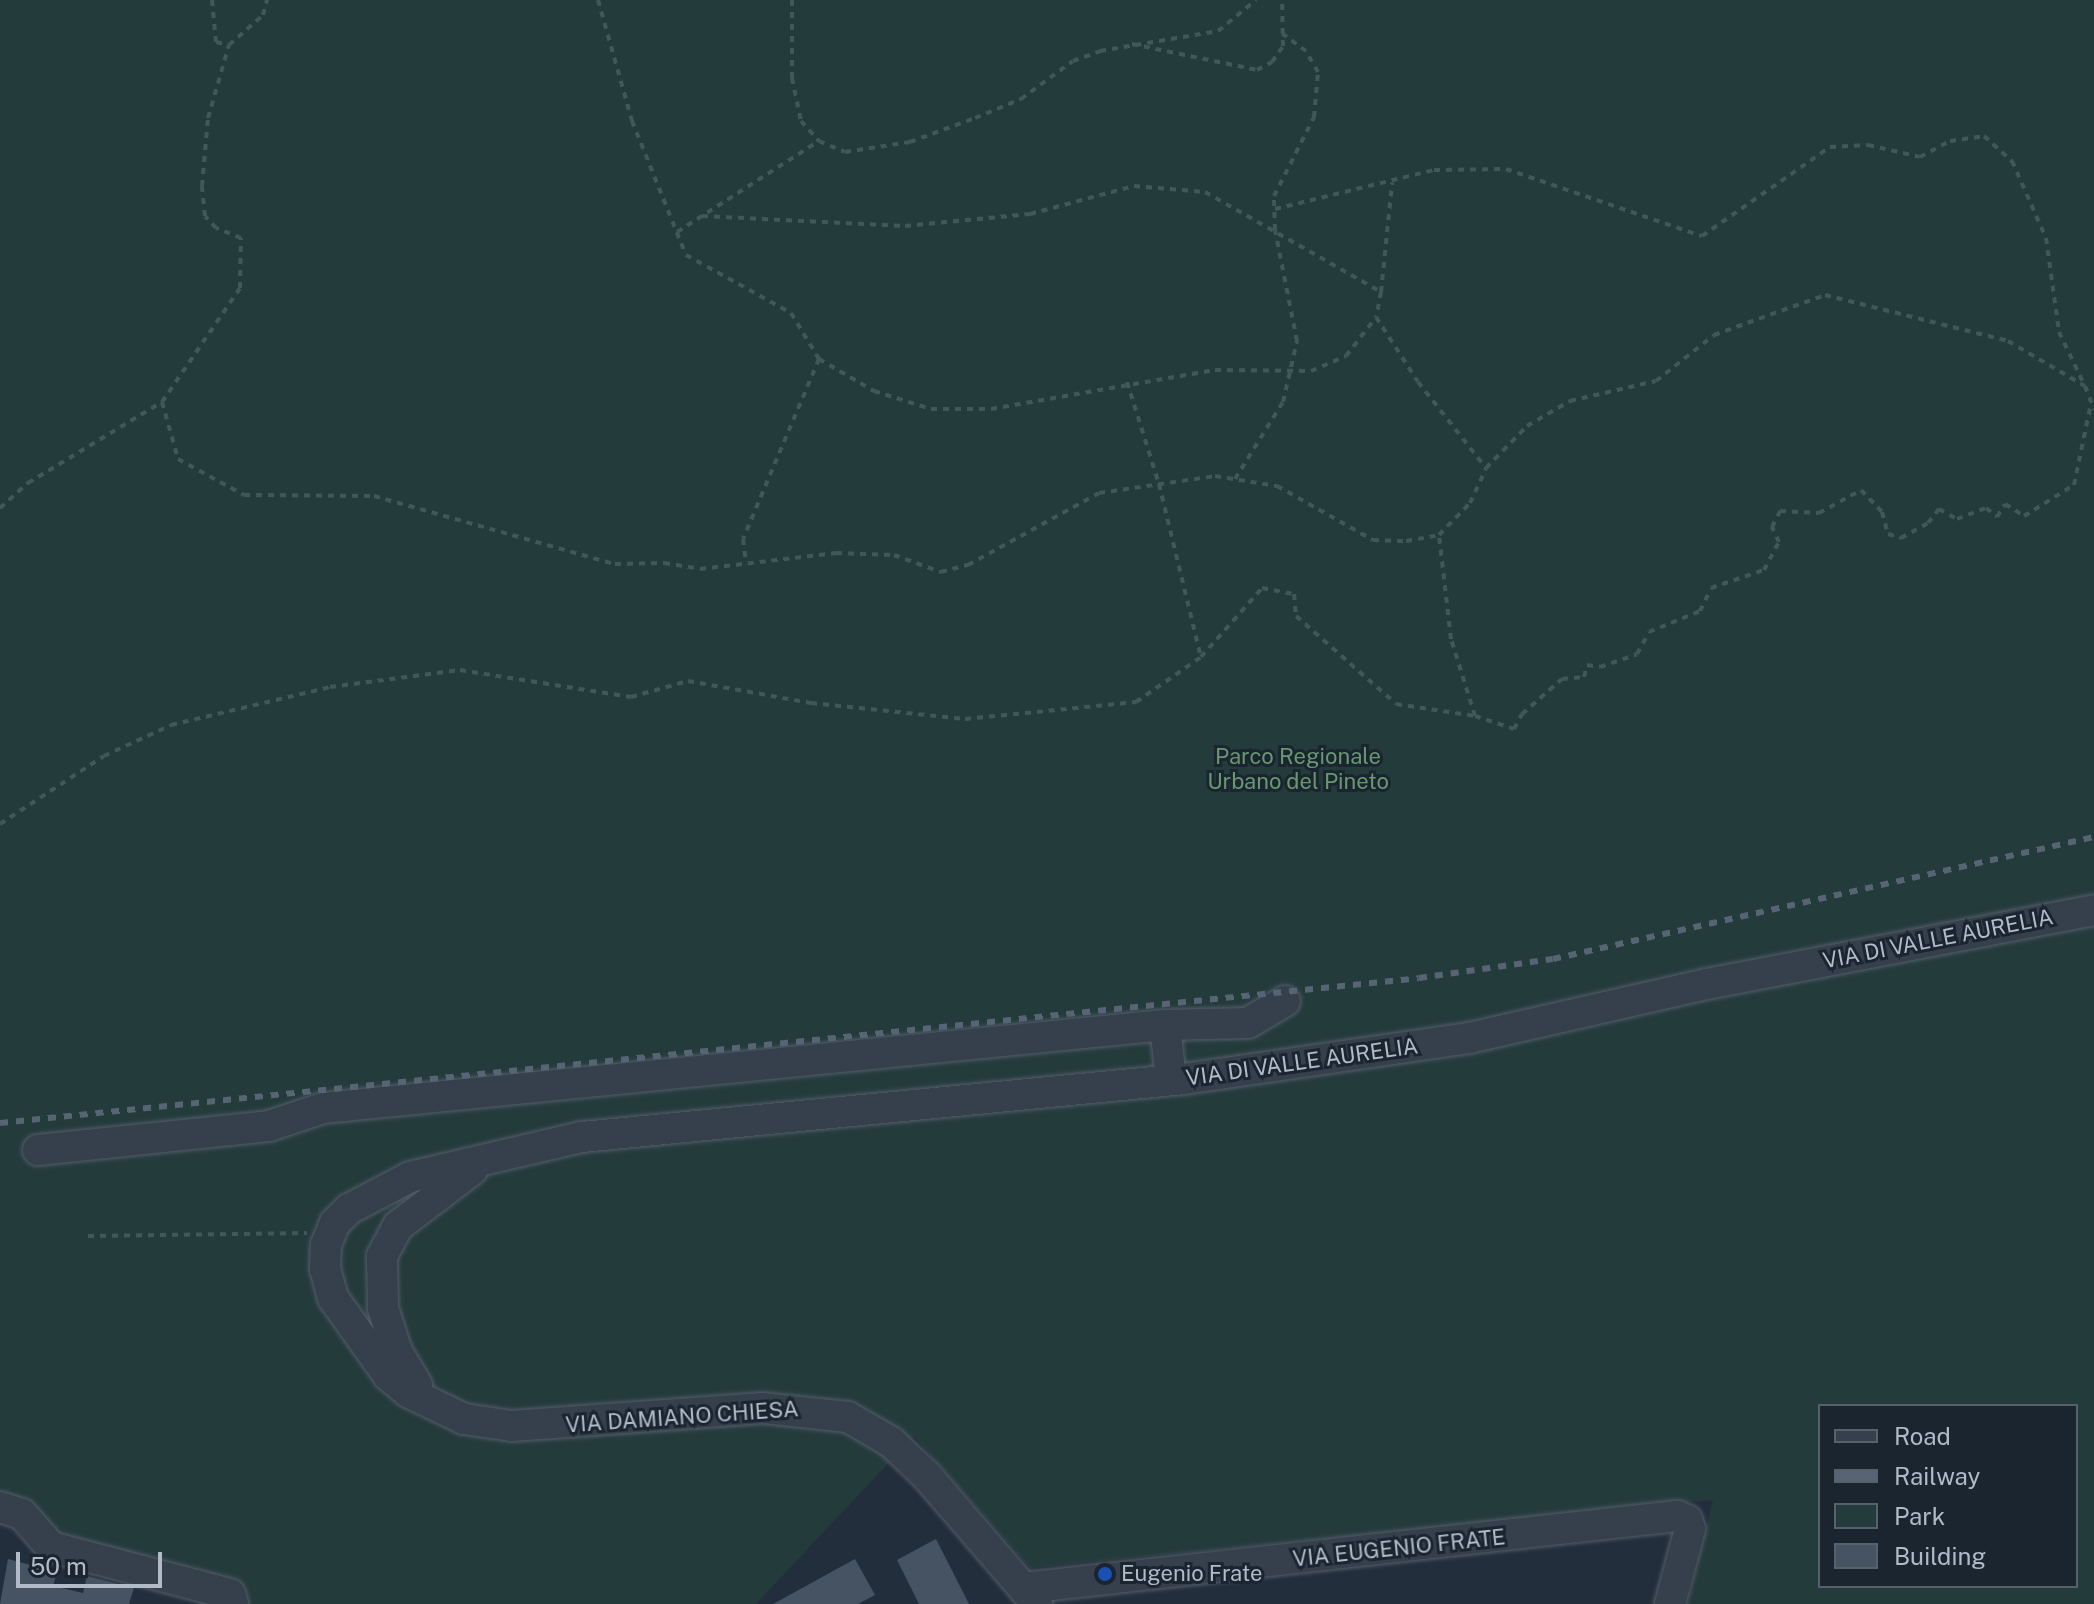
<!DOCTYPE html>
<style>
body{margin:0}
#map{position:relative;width:2094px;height:1604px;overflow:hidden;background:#222e3b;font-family:"Public Sans",sans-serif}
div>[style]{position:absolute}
.green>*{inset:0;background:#243b3c}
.building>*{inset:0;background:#465362}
.path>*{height:4px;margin-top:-2px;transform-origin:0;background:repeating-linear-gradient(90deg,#41585a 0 6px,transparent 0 12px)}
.roads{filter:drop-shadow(0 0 2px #545d69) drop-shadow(0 0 2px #545d69)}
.minor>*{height:30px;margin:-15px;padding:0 15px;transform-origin:15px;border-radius:15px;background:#35404c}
.rail>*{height:6px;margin-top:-3px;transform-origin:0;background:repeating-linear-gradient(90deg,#576473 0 8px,transparent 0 16px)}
.dots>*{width:22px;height:22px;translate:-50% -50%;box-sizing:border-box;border:4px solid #1b2530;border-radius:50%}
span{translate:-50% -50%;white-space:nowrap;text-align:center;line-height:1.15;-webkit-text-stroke:6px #1b2530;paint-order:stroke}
.park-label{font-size:22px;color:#679970}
.street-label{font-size:22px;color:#b1bac7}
.poi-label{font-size:22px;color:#b1bac7}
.left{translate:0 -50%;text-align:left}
.legend{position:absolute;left:1818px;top:1404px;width:260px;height:184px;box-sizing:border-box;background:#1b2530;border:2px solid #57616c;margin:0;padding:10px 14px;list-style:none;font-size:24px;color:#b1bac7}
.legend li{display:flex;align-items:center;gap:16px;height:40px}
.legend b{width:40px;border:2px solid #57616c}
.scale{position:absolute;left:16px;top:1552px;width:146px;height:36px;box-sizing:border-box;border:4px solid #b1bac7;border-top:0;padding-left:10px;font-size:24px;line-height:28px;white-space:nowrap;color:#b1bac7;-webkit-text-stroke:6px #1b2530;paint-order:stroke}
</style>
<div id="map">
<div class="green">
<div style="clip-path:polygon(evenodd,0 0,2094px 0,2094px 1604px,1688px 1604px,1713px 1500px,1030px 1568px,914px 1436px,756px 1604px,200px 1604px,0 1519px,0 0,1820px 1406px,2076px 1406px,2076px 1586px,1820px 1586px,1820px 1406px)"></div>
</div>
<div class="building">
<div style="clip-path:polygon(936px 1539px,969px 1604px,919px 1604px,897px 1560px)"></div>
<div style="clip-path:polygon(8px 1559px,57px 1572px,53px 1586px,83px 1593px,87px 1576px,134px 1588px,129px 1604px,0 1604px)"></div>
<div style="clip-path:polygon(855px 1559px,875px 1595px,858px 1604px,773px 1604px)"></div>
</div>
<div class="path">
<div style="left:212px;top:0;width:42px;rotate:84.6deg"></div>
<div style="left:216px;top:42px;width:13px;rotate:13deg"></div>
<div style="left:229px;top:45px;width:45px;rotate:-41.4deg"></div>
<div style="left:263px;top:15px;width:16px;rotate:-75deg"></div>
<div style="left:598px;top:0;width:126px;rotate:74.3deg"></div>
<div style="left:632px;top:121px;width:144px;rotate:68.1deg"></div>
<div style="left:686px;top:255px;width:120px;rotate:28.9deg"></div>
<div style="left:791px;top:313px;width:54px;rotate:58.7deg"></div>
<div style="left:819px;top:359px;width:195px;rotate:112.9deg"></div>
<div style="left:743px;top:539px;width:24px;rotate:83deg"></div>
<div style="left:792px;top:0;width:78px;rotate:90deg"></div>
<div style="left:792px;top:78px;width:44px;rotate:78.2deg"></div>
<div style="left:801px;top:121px;width:27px;rotate:48deg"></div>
<div style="left:819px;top:141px;width:28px;rotate:23deg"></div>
<div style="left:845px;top:152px;width:66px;rotate:-8.7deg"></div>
<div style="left:910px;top:142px;width:69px;rotate:-20.3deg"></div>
<div style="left:975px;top:118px;width:50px;rotate:-22.4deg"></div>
<div style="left:1021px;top:99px;width:64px;rotate:-36.2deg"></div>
<div style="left:1073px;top:61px;width:29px;rotate:-20deg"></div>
<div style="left:1100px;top:51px;width:120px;rotate:-9.6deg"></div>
<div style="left:1218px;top:31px;width:49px;rotate:-39.2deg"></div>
<div style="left:1132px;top:44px;width:128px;rotate:11.7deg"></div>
<div style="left:1257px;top:70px;width:17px;rotate:-28deg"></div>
<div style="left:1272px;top:62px;width:19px;rotate:-55deg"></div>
<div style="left:1283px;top:46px;width:46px;rotate:-91.2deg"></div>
<div style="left:1275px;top:209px;width:164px;rotate:-13.8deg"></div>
<div style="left:1434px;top:170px;width:72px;rotate:-0.8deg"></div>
<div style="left:1506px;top:169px;width:207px;rotate:18.9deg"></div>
<div style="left:1702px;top:236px;width:156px;rotate:-34.8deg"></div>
<div style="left:1830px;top:147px;width:38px;rotate:-3deg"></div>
<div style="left:1868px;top:145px;width:53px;rotate:13deg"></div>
<div style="left:1920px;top:157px;width:34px;rotate:-28deg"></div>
<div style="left:1950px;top:141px;width:34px;rotate:-8deg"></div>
<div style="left:1984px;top:136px;width:38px;rotate:42deg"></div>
<div style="left:2012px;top:161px;width:84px;rotate:66.2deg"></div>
<div style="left:2046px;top:238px;width:95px;rotate:82.1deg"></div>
<div style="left:2059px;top:332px;width:58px;rotate:64.3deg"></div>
<div style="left:702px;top:216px;width:203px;rotate:2.8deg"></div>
<div style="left:905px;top:226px;width:126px;rotate:-5.5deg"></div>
<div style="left:1030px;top:214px;width:108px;rotate:-15.1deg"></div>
<div style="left:1134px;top:186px;width:71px;rotate:4.8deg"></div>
<div style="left:1205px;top:192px;width:202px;rotate:29.6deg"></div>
<div style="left:1381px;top:292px;width:25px;rotate:101deg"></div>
<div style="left:677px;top:232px;width:169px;rotate:-32.7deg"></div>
<div style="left:1381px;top:292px;width:110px;rotate:-84.2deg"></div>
<div style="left:819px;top:359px;width:64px;rotate:30.2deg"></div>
<div style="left:874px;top:391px;width:60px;rotate:17.5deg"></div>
<div style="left:931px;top:409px;width:60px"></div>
<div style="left:991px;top:409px;width:227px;rotate:-9.9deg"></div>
<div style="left:1215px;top:370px;width:96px;rotate:0.6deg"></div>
<div style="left:1311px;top:371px;width:38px;rotate:-23deg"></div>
<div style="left:1346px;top:356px;width:49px;rotate:-52.4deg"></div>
<div style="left:1376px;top:317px;width:77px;rotate:57.1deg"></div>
<div style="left:1418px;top:382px;width:110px;rotate:51.7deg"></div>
<div style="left:1127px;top:382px;width:107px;rotate:72.6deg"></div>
<div style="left:1159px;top:484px;width:178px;rotate:76.4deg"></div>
<div style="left:162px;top:402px;width:138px;rotate:-55.6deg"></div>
<div style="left:240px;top:288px;width:50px;rotate:-88.9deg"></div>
<div style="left:241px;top:238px;width:27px;rotate:-158deg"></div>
<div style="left:216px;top:228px;width:16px;rotate:-133deg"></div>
<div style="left:205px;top:216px;width:30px;rotate:-96deg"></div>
<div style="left:202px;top:186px;width:68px;rotate:-85deg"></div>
<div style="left:208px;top:118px;width:76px;rotate:-74deg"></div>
<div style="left:1235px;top:479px;width:91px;rotate:-58.1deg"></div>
<div style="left:1283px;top:402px;width:63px;rotate:-77.1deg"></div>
<div style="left:1297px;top:341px;width:113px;rotate:-101.2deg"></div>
<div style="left:1275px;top:230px;width:34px;rotate:-92deg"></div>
<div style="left:1274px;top:196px;width:89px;rotate:-63.1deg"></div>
<div style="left:1314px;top:117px;width:45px;rotate:-84.9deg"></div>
<div style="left:1318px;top:72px;width:24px;rotate:-120deg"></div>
<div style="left:1306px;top:51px;width:29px;rotate:-144deg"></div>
<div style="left:0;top:508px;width:38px;rotate:-42deg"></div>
<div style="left:28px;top:483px;width:157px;rotate:-31.2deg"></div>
<div style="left:162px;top:402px;width:59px;rotate:74.3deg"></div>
<div style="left:178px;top:459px;width:75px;rotate:28.6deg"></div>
<div style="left:244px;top:495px;width:130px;rotate:0.4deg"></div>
<div style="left:374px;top:496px;width:250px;rotate:15.8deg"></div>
<div style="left:615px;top:564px;width:49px;rotate:-1.2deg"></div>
<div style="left:664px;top:563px;width:36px;rotate:9deg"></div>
<div style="left:700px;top:569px;width:137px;rotate:-6.7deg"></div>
<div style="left:836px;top:553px;width:58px;rotate:2deg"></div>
<div style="left:894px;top:555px;width:50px;rotate:19.9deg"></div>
<div style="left:941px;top:572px;width:28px;rotate:-15deg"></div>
<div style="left:968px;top:565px;width:149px;rotate:-28.8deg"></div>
<div style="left:1099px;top:493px;width:117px;rotate:-8.3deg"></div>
<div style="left:1215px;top:476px;width:63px;rotate:9.2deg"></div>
<div style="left:1277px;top:486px;width:110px;rotate:29.4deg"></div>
<div style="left:1373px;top:540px;width:33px;rotate:2deg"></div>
<div style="left:1406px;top:541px;width:34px;rotate:-10deg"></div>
<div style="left:1439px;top:535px;width:45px;rotate:-45.9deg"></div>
<div style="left:1470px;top:503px;width:38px;rotate:-65deg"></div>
<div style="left:1486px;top:468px;width:59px;rotate:-45.7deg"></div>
<div style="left:1527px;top:426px;width:50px;rotate:-30.2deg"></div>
<div style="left:1570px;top:401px;width:88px;rotate:-13.1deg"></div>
<div style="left:1656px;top:381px;width:74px;rotate:-38.4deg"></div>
<div style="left:1714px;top:335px;width:118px;rotate:-19.8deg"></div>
<div style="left:1825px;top:295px;width:189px;rotate:14.1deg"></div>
<div style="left:2008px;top:341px;width:89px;rotate:30.3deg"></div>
<div style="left:2085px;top:386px;width:25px;rotate:69deg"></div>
<div style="left:1475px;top:716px;width:41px;rotate:18.4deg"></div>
<div style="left:1514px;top:729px;width:17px;rotate:-62deg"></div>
<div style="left:1522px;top:714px;width:53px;rotate:-41.2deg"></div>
<div style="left:1562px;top:679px;width:22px;rotate:-5deg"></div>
<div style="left:1584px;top:677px;width:12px;rotate:-76deg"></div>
<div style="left:1587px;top:665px;width:13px;rotate:9deg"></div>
<div style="left:1600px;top:667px;width:39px;rotate:-19deg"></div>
<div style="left:1637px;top:654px;width:25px;rotate:-61deg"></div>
<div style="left:1649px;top:632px;width:55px;rotate:-22.4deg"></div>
<div style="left:1700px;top:611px;width:25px;rotate:-64deg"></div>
<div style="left:1711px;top:588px;width:56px;rotate:-18.8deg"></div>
<div style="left:1764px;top:570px;width:32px;rotate:-62deg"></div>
<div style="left:1779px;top:542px;width:17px;rotate:-115deg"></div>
<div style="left:1772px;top:527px;width:18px;rotate:-63deg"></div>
<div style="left:1780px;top:511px;width:39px;rotate:3deg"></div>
<div style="left:1819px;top:513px;width:48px;rotate:-28.7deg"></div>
<div style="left:1861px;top:490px;width:30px;rotate:46deg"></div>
<div style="left:1882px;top:512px;width:23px;rotate:75deg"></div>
<div style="left:1888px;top:534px;width:14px;rotate:17deg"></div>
<div style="left:1901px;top:538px;width:31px;rotate:-29deg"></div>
<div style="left:1928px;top:523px;width:18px;rotate:-52deg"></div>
<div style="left:1939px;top:509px;width:21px;rotate:29deg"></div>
<div style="left:1957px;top:519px;width:31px;rotate:-21deg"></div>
<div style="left:1986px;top:508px;width:14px;rotate:39deg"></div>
<div style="left:1997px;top:517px;width:15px;rotate:-58deg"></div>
<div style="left:2005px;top:504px;width:22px;rotate:32deg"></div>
<div style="left:2024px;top:516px;width:59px;rotate:-31.8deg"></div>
<div style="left:2074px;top:485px;width:79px;rotate:-78.3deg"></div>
<div style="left:0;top:824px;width:124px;rotate:-33.2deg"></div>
<div style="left:104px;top:756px;width:74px;rotate:-24.8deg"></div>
<div style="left:171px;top:725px;width:163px;rotate:-13.4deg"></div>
<div style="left:330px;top:687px;width:131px;rotate:-7.5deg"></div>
<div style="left:460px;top:670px;width:173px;rotate:9deg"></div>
<div style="left:631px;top:697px;width:59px;rotate:-15.7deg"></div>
<div style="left:688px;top:681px;width:125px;rotate:10.1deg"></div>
<div style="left:811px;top:703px;width:155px;rotate:5.9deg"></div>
<div style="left:965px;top:719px;width:172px;rotate:-5.7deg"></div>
<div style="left:1136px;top:702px;width:79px;rotate:-34.7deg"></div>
<div style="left:1201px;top:657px;width:92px;rotate:-48.5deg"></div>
<div style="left:1262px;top:588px;width:33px;rotate:11deg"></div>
<div style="left:1294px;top:594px;width:22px;rotate:85deg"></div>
<div style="left:1296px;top:616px;width:133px;rotate:41.3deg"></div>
<div style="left:1396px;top:704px;width:80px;rotate:8.6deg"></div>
<div style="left:1475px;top:716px;width:81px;rotate:-107.3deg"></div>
<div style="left:1451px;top:639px;width:105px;rotate:-96.6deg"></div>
<div style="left:88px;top:1236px;width:219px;rotate:-0.8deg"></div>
</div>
<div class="roads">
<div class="minor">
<div style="left:1165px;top:1025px;width:83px;rotate:-1.4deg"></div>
<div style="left:1248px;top:1023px;width:43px;rotate:-30.7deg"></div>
<div style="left:38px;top:1150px;width:232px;rotate:-5.9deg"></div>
<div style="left:269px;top:1126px;width:57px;rotate:-18.4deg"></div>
<div style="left:323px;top:1108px;width:846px;rotate:-5.63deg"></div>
<div style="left:1165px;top:1025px;width:55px;rotate:83.8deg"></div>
<div style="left:417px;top:1385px;width:39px;rotate:-121deg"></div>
<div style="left:397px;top:1352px;width:46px;rotate:-107.7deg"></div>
<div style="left:383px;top:1308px;width:52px;rotate:-91.1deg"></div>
<div style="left:382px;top:1256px;width:34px;rotate:-62deg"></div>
<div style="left:398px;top:1226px;width:93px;rotate:-37.1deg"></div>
<div style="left:0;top:1507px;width:23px;rotate:18deg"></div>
<div style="left:22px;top:1514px;width:44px;rotate:48.7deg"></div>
<div style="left:51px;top:1547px;width:185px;rotate:14.7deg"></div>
<div style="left:230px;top:1594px;width:10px;rotate:73deg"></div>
<div style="left:1024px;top:1588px;width:657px;rotate:-6.29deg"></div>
<div style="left:1677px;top:1516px;width:11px;rotate:22deg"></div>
<div style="left:1687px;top:1520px;width:9px;rotate:72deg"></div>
<div style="left:1690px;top:1529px;width:78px;rotate:104.9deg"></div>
<div style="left:1037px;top:1604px;width:169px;rotate:-130.7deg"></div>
<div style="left:927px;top:1476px;width:50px;rotate:-136.6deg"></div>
<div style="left:891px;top:1442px;width:50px;rotate:-149.8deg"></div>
<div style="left:848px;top:1417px;width:85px;rotate:-174deg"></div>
<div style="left:763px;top:1408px;width:252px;rotate:175.9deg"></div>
<div style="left:512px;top:1426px;width:49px;rotate:-171.7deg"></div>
<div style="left:464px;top:1419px;width:62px;rotate:-154.3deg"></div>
<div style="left:408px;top:1392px;width:26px;rotate:-140deg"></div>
<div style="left:388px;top:1375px;width:95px;rotate:-125.5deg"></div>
<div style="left:333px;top:1298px;width:30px;rotate:-105deg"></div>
<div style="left:325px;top:1269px;width:24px;rotate:-88deg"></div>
<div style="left:326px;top:1245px;width:24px;rotate:-68deg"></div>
<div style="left:335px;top:1223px;width:20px;rotate:-45deg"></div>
<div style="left:349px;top:1209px;width:69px;rotate:-27.7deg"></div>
<div style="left:410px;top:1177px;width:177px;rotate:-13.1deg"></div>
<div style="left:582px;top:1137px;width:605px;rotate:-5.5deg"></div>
<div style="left:1184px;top:1079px;width:288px;rotate:-8.2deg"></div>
<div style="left:1469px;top:1038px;width:244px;rotate:-12.8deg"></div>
<div style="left:1707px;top:984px;width:394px;rotate:-10.8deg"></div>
</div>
</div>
<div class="rail">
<div style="left:0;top:1123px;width:1426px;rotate:-5.83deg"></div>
<div style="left:1419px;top:978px;width:135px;rotate:-8.1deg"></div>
<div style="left:1553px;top:959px;width:555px;rotate:-12.71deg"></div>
</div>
<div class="dots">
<div style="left:1105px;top:1574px;background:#1a4fb4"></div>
</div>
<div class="park-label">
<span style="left:1298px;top:769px">Parco Regionale<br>Urbano del Pineto</span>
</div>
<div class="street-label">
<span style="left:1938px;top:939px;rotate:-11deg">VIA DI VALLE AURELIA</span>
<span style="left:1302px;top:1062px;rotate:-8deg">VIA DI VALLE AURELIA</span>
<span style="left:682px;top:1417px;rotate:-4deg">VIA DAMIANO CHIESA</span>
<span style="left:1399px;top:1548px;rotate:-6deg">VIA EUGENIO FRATE</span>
</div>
<div class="poi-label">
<span class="left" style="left:1121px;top:1574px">Eugenio Frate</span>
</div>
<ul class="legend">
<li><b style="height:10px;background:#35404c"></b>Road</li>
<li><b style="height:10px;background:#576473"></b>Railway</li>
<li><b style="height:22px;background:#243b3c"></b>Park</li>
<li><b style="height:22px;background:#465362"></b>Building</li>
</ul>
<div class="scale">50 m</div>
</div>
